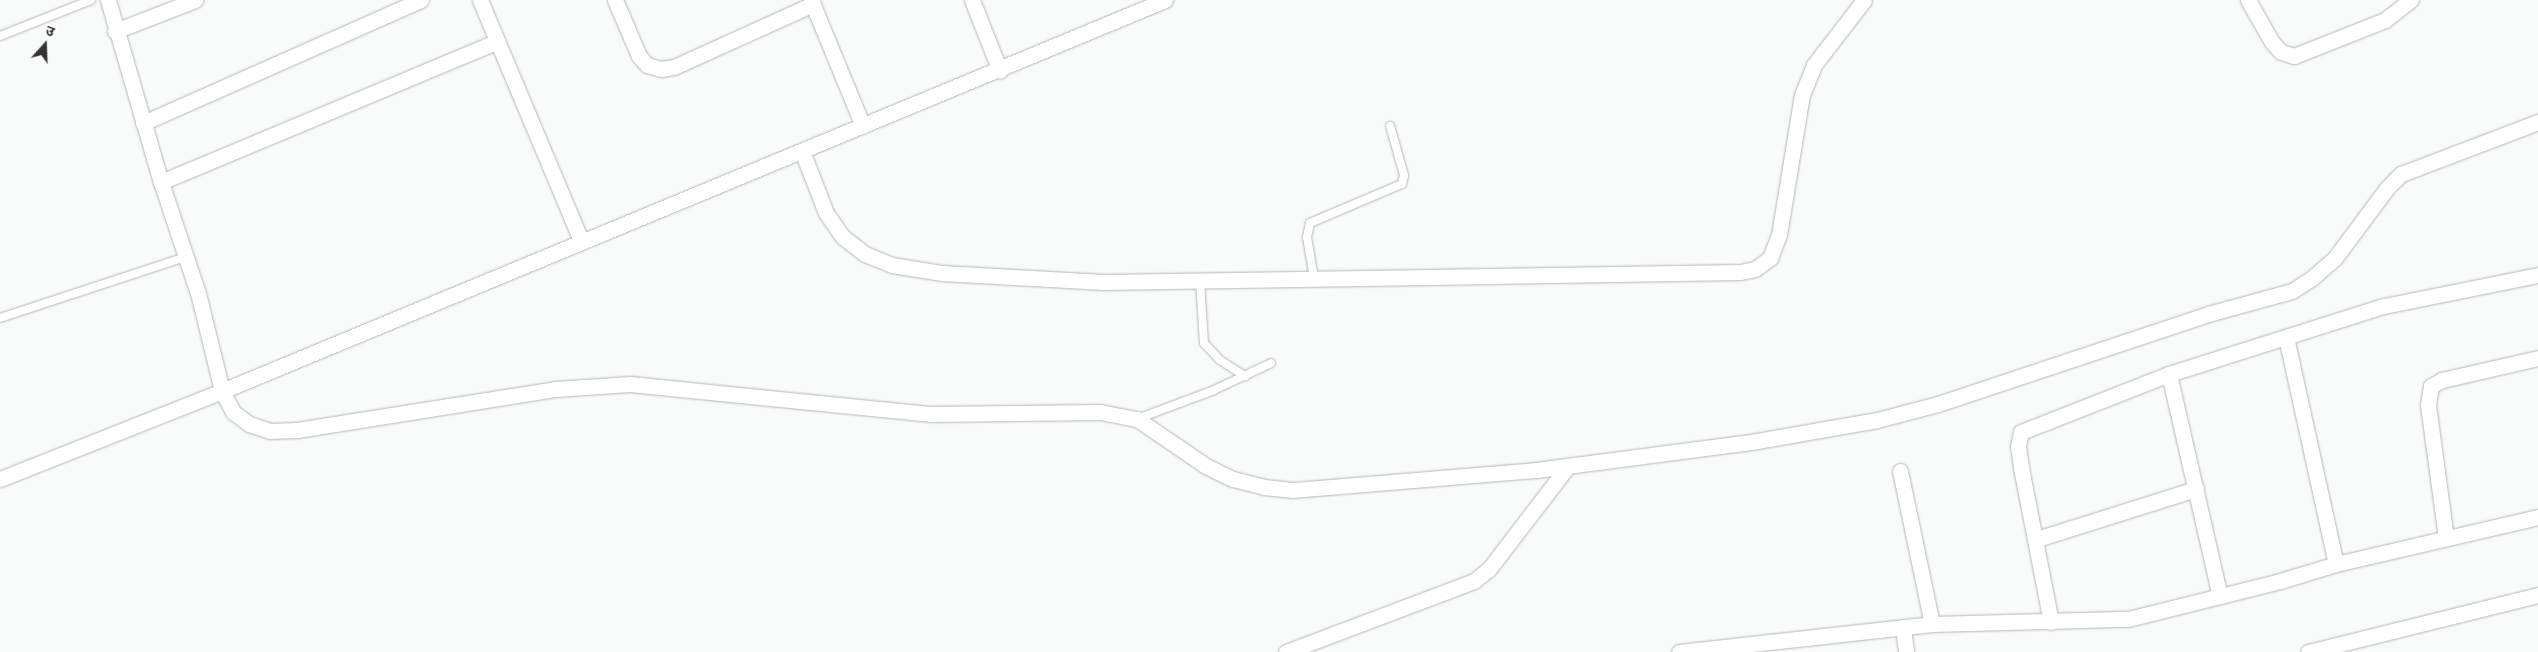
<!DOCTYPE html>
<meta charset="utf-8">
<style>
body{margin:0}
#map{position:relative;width:2538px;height:652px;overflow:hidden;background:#f8fbf9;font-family:"Roboto Condensed","Noto Sans Devanagari",sans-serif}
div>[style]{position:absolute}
.roads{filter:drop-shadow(0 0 1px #b4b7b5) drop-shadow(0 0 1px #b4b7b5)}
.lane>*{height:8px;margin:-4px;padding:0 4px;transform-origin:4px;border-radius:4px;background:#fff}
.street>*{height:15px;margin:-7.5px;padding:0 7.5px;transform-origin:7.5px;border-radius:7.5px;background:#fff}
span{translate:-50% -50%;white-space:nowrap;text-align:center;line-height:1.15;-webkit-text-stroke:4.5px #fff;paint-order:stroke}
.north{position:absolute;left:20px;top:20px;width:50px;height:50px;-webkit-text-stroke:4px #fff;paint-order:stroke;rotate:20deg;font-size:14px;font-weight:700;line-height:20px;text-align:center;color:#323332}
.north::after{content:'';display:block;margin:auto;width:18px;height:22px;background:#323332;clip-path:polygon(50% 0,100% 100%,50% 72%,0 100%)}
</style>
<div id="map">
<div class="roads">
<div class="lane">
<div style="left:0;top:36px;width:98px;rotate:-21.6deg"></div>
<div style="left:1314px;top:278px;width:42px;rotate:-99.7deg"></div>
<div style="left:1307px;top:237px;width:14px;rotate:-78deg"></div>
<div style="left:1310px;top:223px;width:100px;rotate:-23deg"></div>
<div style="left:1402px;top:184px;width:9px;rotate:-77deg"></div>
<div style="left:1404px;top:175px;width:51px;rotate:-105.9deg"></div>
<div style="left:1200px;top:280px;width:63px;rotate:86.4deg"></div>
<div style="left:1204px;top:343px;width:23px;rotate:47deg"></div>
<div style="left:1220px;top:360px;width:30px;rotate:33deg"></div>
<div style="left:0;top:318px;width:196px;rotate:-18.2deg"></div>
<div style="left:1137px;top:419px;width:82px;rotate:-20.6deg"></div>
<div style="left:1214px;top:390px;width:63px;rotate:-25.3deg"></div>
</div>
<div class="street">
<div style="left:108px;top:0;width:190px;rotate:73.8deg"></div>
<div style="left:161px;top:182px;width:117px;rotate:71.6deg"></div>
<div style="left:198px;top:293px;width:101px;rotate:76.2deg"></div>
<div style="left:222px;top:391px;width:24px;rotate:62deg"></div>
<div style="left:233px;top:412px;width:20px;rotate:37deg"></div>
<div style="left:249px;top:424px;width:22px;rotate:18deg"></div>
<div style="left:270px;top:431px;width:27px;rotate:-2deg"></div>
<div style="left:297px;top:430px;width:261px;rotate:-9deg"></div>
<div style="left:555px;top:389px;width:75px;rotate:-3.8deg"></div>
<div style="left:630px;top:384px;width:301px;rotate:5.7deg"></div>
<div style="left:930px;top:414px;width:170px;rotate:-0.7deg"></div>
<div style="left:1100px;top:412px;width:38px;rotate:11deg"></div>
<div style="left:1137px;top:419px;width:83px;rotate:34.3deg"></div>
<div style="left:1206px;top:466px;width:30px;rotate:26deg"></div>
<div style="left:1233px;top:479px;width:32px;rotate:14deg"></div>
<div style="left:1264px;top:487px;width:29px;rotate:6deg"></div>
<div style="left:1293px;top:490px;width:244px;rotate:-4.7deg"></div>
<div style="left:1536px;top:470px;width:217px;rotate:-7.4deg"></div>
<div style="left:1751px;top:442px;width:128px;rotate:-9.9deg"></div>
<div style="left:1877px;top:420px;width:63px;rotate:-14.7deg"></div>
<div style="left:1938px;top:404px;width:285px;rotate:-18.4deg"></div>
<div style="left:2208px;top:314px;width:87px;rotate:-15.3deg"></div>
<div style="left:2292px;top:291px;width:24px;rotate:-33deg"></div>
<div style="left:2312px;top:278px;width:30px;rotate:-41deg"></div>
<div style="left:2335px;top:258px;width:87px;rotate:-53.4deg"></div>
<div style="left:2387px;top:188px;width:20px;rotate:-45deg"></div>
<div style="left:2401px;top:174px;width:147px;rotate:-20.8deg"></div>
<div style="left:480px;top:0;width:260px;rotate:67.2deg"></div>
<div style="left:615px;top:0;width:61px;rotate:66.8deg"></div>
<div style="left:639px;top:56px;width:12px;rotate:48deg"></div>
<div style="left:647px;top:65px;width:15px;rotate:16deg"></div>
<div style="left:661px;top:69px;width:13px;rotate:-9deg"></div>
<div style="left:674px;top:67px;width:153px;rotate:-24.4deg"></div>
<div style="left:811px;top:0;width:136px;rotate:67.6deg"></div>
<div style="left:972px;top:0;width:76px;rotate:68.5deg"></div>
<div style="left:2248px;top:0;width:48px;rotate:60.3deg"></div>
<div style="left:2272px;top:42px;width:13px;rotate:48deg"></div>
<div style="left:2281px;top:52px;width:14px;rotate:17deg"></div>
<div style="left:2294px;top:56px;width:98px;rotate:-21.6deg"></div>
<div style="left:2385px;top:20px;width:33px;rotate:-38deg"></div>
<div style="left:115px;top:31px;width:86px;rotate:-21.2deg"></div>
<div style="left:143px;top:123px;width:304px;rotate:-23.9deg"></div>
<div style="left:802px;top:151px;width:66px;rotate:68.8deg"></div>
<div style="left:826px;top:213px;width:29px;rotate:55deg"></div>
<div style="left:843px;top:237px;width:28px;rotate:38deg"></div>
<div style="left:865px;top:254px;width:29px;rotate:22deg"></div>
<div style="left:892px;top:265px;width:51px;rotate:9.1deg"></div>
<div style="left:942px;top:273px;width:162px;rotate:3.2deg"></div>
<div style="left:1104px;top:282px;width:636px;rotate:-0.9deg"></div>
<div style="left:1740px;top:272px;width:15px;rotate:-11deg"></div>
<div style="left:1755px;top:269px;width:19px;rotate:-36deg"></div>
<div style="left:1770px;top:258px;width:25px;rotate:-69deg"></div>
<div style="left:1779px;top:235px;width:142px;rotate:-80.7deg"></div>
<div style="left:1802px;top:95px;width:32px;rotate:-68deg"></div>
<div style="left:1814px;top:65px;width:82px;rotate:-52.4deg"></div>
<div style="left:161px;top:182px;width:363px;rotate:-22.7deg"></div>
<div style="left:2286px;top:337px;width:232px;rotate:77.6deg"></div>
<div style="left:2169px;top:374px;width:228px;rotate:77.1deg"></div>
<div style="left:1900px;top:471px;width:156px;rotate:78.2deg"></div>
<div style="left:0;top:479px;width:239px;rotate:-21.6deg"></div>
<div style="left:222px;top:391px;width:1021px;rotate:-22.52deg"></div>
<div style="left:2446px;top:538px;width:134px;rotate:-97.7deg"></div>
<div style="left:2428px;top:405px;width:19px;rotate:-81deg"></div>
<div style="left:2431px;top:386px;width:13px;rotate:-29deg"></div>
<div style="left:2442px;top:380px;width:98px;rotate:-12.9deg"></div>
<div style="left:2037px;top:539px;width:167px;rotate:-17.5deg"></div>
<div style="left:2051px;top:622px;width:158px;rotate:-101deg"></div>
<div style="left:2021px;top:467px;width:21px;rotate:-98deg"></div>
<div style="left:2018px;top:446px;width:14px;rotate:-78deg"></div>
<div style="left:2021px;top:432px;width:159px;rotate:-21.4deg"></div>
<div style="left:2169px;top:374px;width:225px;rotate:-17.6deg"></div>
<div style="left:2384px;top:306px;width:157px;rotate:-11.4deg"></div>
<div style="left:1903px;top:627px;width:25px;rotate:83deg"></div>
<div style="left:1286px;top:652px;width:201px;rotate:-20.7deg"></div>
<div style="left:1474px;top:581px;width:19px;rotate:-39deg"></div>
<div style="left:1489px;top:569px;width:130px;rotate:-52.5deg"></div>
<div style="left:1679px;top:652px;width:255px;rotate:-6.3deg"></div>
<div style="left:1932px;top:624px;width:196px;rotate:-1.5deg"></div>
<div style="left:2128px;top:619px;width:157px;rotate:-14deg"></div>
<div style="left:2280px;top:581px;width:59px;rotate:-16.9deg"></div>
<div style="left:2336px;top:564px;width:207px;rotate:-13.1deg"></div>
<div style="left:2308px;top:652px;width:237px;rotate:-13.9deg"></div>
</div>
</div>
<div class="north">उ</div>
</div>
